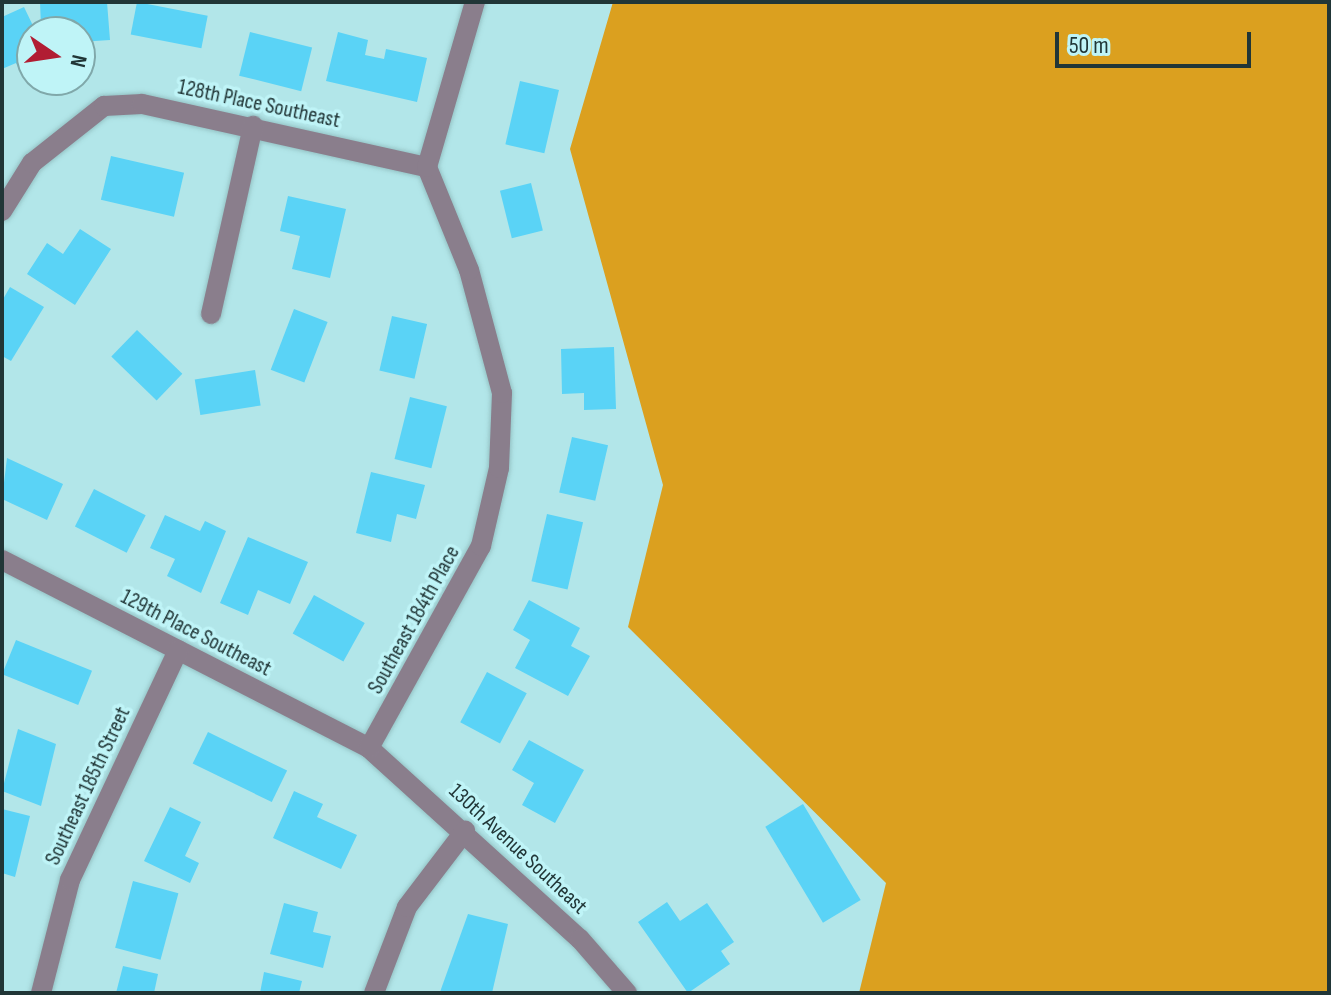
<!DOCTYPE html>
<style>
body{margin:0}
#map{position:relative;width:1331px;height:995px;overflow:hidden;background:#b2e6e9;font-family:"Sofia Sans Condensed",sans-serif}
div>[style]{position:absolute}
.forest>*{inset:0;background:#dba01f}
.building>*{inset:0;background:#5ad3f6;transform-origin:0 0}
.roads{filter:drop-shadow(0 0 2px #95c3c5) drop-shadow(0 0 2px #95c3c5)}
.minor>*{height:20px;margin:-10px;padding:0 10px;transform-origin:10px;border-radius:10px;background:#8a7e8c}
span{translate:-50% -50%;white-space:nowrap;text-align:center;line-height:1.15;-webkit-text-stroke:7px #bff4f7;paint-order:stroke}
.street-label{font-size:22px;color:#213637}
.frame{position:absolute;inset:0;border:4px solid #213637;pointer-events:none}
.north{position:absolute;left:16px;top:16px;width:80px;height:80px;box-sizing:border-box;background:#bff4f7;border:2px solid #80a8aa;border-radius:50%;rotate:103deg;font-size:22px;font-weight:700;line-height:32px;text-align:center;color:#213637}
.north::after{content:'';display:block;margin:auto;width:28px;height:36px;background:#b11d33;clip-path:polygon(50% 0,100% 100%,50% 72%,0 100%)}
.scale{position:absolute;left:1055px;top:32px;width:196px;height:36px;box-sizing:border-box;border:4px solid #213637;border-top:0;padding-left:10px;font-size:24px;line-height:28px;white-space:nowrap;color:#213637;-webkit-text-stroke:6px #bff4f7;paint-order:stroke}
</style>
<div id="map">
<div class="forest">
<div style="clip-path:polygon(613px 2px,1329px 2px,1329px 993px,859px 993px,886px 883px,628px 627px,663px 485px,570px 149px)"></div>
</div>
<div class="building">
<div style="clip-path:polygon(40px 2px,107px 2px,110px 40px,80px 42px,79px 24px,41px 26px)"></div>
<div style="left:137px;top:2px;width:72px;height:33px;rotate:11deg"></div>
<div style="clip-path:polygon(24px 7px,36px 32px,32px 71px,22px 75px,16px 63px,2px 69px,2px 17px)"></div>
<div style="left:250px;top:32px;width:64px;height:45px;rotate:14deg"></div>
<div style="clip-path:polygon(338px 32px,368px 40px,365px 55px,384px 59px,386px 49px,427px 58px,417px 102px,326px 81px)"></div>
<div style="left:520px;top:81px;width:40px;height:65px;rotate:13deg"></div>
<div style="left:111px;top:156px;width:75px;height:45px;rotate:13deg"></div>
<div style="left:531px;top:183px;width:49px;height:32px;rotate:76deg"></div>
<div style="clip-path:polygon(288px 196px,346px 209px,330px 278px,292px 269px,300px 236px,280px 231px)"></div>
<div style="clip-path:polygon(80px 229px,111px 249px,75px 305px,27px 274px,47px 243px,63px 254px)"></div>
<div style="clip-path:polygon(10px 287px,44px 307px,11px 361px,2px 356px,2px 301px)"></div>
<div style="left:294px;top:309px;width:36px;height:65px;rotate:21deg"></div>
<div style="left:392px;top:316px;width:36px;height:56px;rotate:13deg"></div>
<div style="left:137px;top:330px;width:63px;height:37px;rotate:44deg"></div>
<div style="clip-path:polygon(614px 347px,616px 409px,584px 410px,584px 393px,562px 394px,561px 349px)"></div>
<div style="left:255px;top:370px;width:36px;height:61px;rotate:81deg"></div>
<div style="left:410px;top:397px;width:38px;height:64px;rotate:14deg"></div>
<div style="left:572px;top:437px;width:37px;height:57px;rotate:13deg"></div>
<div style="clip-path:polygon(7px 458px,63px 484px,47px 520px,2px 499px)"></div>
<div style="clip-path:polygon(371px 472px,425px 485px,416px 519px,397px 514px,391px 542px,356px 533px)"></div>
<div style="left:94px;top:489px;width:58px;height:42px;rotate:27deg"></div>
<div style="left:547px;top:514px;width:37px;height:69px;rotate:13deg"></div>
<div style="clip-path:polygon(165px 515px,200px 531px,205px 521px,226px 531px,201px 593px,167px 576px,175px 559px,150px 548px)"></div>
<div style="clip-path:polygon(248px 537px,308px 562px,290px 604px,258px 590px,248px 615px,220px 603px)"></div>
<div style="left:314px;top:595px;width:58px;height:44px;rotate:29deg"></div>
<div style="clip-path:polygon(529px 600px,580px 628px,571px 646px,590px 656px,568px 696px,515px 668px,530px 640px,513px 630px)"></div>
<div style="left:16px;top:640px;width:82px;height:37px;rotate:22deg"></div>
<div style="left:487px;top:672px;width:45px;height:57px;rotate:28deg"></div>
<div style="clip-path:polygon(18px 729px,56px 744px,41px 806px,2px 791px)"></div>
<div style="left:208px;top:732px;width:88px;height:35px;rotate:26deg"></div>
<div style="clip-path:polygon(529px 740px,584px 770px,555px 823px,522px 805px,534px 783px,512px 770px)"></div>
<div style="clip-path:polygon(294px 791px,323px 804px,317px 817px,357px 835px,341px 869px,273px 838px)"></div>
<div style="left:803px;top:804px;width:112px;height:44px;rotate:59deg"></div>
<div style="clip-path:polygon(170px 807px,201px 822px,185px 856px,199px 863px,190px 883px,144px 861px)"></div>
<div style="clip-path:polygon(2px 809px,30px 816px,15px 877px,2px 873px)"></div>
<div style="left:133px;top:881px;width:47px;height:69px;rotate:15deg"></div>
<div style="clip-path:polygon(667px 902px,680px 921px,707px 903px,734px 942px,721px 951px,730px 964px,688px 993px,638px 922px)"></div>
<div style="clip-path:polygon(284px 903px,318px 912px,313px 932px,331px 936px,323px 968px,270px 954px)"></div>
<div style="clip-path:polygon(468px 914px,508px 924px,492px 993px,440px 992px)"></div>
<div style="clip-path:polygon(123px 966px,158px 974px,154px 993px,116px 993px)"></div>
<div style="clip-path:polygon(264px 972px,302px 981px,299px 993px,260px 993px)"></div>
</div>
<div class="roads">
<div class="minor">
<div style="left:2px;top:211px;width:57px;rotate:-58deg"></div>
<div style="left:32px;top:163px;width:92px;rotate:-38.4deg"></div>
<div style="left:104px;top:106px;width:38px;rotate:-3deg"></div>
<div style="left:142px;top:104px;width:292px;rotate:12.5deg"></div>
<div style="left:211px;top:314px;width:193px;rotate:-77.4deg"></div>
<div style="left:2px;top:560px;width:412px;rotate:27.1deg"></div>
<div style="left:369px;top:748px;width:285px;rotate:42.2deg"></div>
<div style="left:580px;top:939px;width:72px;rotate:49deg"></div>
<div style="left:369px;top:748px;width:231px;rotate:-61deg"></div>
<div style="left:481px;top:546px;width:80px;rotate:-77deg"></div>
<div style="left:499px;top:468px;width:75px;rotate:-87.7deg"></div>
<div style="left:502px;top:393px;width:127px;rotate:-105deg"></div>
<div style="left:469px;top:270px;width:111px;rotate:-112.2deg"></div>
<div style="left:427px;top:167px;width:172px;rotate:-73.8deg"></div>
<div style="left:41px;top:993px;width:117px;rotate:-75.6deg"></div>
<div style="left:70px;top:880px;width:254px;rotate:-64.8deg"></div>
<div style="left:374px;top:993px;width:92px;rotate:-69deg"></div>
<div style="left:407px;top:907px;width:96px;rotate:-52.7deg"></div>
</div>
</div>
<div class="street-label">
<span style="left:259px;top:104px;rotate:12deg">128th Place Southeast</span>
<span style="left:414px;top:620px;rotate:-61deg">Southeast 184th Place</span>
<span style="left:196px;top:633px;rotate:27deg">129th Place Southeast</span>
<span style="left:88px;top:786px;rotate:-65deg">Southeast 185th Street</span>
<span style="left:518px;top:849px;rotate:43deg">130th Avenue Southeast</span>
</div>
<div class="frame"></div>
<div class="north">N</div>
<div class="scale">50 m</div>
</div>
